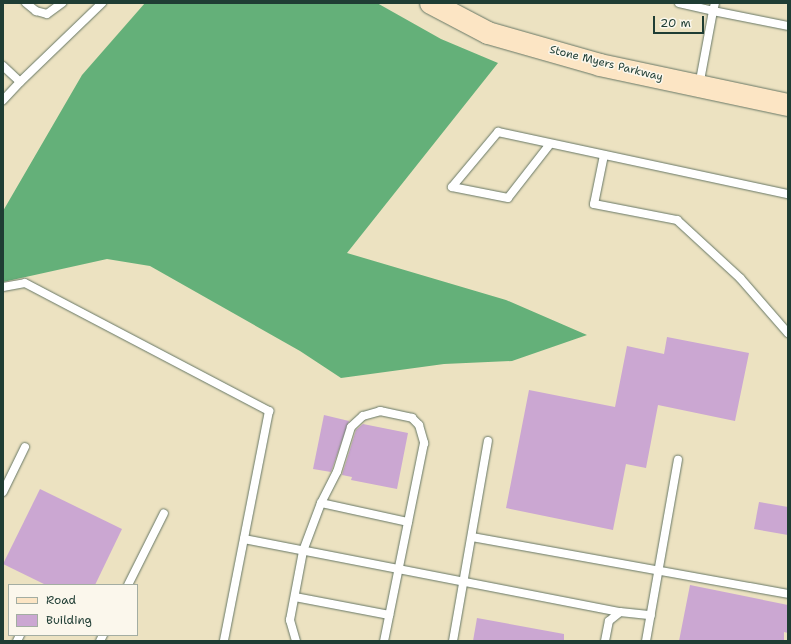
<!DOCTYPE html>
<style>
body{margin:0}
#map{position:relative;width:791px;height:644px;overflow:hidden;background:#ece2c1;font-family:"Shantell Sans",sans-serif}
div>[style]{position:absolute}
.forest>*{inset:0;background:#64b079}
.building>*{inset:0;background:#cba7d2}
.roads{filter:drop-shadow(0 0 1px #677765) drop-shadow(0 0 1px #677765)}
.lane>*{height:8px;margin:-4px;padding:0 4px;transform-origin:4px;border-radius:4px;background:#fff}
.secondary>*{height:22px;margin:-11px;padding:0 11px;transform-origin:11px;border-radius:11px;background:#fce5c4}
span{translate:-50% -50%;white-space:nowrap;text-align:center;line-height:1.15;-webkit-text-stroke:3px #fbf7ec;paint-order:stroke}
.street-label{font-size:11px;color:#1f3d34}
.frame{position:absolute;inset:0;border:4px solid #1f3d34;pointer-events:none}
.legend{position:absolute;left:8px;top:584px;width:130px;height:52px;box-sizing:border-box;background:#fbf7ec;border:1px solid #a3ada2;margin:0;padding:5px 7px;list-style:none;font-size:12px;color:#1f3d34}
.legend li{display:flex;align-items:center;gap:8px;height:20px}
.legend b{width:20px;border:1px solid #a3ada2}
.scale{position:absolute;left:653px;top:16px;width:51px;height:18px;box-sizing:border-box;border:2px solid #1f3d34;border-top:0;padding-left:5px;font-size:12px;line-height:14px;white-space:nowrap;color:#1f3d34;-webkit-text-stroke:3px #fbf7ec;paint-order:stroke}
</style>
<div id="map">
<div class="forest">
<div style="clip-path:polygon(145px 3px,377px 3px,441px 39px,498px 63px,347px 253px,506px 300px,587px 335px,512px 361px,444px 364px,341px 378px,300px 351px,150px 266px,107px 259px,3px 282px,3px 211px,82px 75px)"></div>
</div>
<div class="building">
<div style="clip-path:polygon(667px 337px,749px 353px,735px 421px,658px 405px,646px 468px,626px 464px,613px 530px,506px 508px,529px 390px,615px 407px,627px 346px,664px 354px)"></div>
<div style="clip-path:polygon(324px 415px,349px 421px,331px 472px,313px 469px)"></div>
<div style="clip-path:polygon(363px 424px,408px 433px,397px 489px,351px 480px,352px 477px,342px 475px,356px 430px)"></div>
<div style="clip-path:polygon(40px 489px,122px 529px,95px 585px,46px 585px,3px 564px)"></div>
<div style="clip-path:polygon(759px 502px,788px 507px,788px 535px,754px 529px)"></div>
<div style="clip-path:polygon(690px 585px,788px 605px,788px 633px,784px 632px,784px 641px,679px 641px)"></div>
<div style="clip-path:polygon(477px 618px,564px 634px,564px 641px,473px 641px)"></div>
</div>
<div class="roads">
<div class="lane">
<div style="left:26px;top:3px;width:13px;rotate:39deg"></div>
<div style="left:36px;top:11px;width:11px;rotate:15deg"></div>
<div style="left:47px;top:14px;width:19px;rotate:-36deg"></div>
<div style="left:679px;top:3px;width:35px;rotate:13deg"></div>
<div style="left:713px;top:11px;width:76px;rotate:100.6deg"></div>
<div style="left:715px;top:3px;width:8px;rotate:104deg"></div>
<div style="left:713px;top:11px;width:76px;rotate:11.3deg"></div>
<div style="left:3px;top:66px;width:23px;rotate:43deg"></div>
<div style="left:20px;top:82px;width:25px;rotate:133deg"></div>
<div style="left:20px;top:82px;width:114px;rotate:-43.9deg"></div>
<div style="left:550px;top:144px;width:68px;rotate:127.9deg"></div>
<div style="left:508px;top:198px;width:57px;rotate:-168.9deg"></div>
<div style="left:452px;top:187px;width:72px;rotate:-50.1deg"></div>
<div style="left:498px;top:132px;width:297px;rotate:12.1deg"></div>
<div style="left:604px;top:155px;width:50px;rotate:101.5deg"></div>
<div style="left:594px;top:204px;width:85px;rotate:10.9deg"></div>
<div style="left:677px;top:220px;width:86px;rotate:42.6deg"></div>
<div style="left:740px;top:278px;width:73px;rotate:48.9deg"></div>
<div style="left:3px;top:287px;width:22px;rotate:-10deg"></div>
<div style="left:25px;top:283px;width:276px;rotate:27.7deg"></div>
<div style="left:269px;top:411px;width:234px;rotate:101.1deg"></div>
<div style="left:3px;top:492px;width:50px;rotate:-63.9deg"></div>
<div style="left:321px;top:503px;width:89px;rotate:12.3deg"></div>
<div style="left:472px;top:537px;width:321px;rotate:10.2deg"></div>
<div style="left:244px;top:539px;width:383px;rotate:11deg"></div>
<div style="left:128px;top:585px;width:80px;rotate:-63.4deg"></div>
<div style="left:295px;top:597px;width:96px;rotate:10.8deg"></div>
<div style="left:17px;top:641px;width:7px;rotate:-63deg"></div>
<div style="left:100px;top:641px;width:7px;rotate:-63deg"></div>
<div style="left:296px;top:641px;width:22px;rotate:-106deg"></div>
<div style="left:290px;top:620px;width:70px;rotate:-79.3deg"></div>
<div style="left:303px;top:551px;width:51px;rotate:-69.4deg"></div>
<div style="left:321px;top:503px;width:35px;rotate:-63deg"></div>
<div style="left:337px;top:472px;width:47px;rotate:-72.7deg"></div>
<div style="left:351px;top:427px;width:16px;rotate:-43deg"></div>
<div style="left:363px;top:416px;width:18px;rotate:-16deg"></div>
<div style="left:380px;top:411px;width:33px;rotate:12deg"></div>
<div style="left:412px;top:418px;width:10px;rotate:45deg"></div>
<div style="left:419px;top:425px;width:19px;rotate:74deg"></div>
<div style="left:424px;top:443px;width:202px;rotate:101.4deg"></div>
<div style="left:453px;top:641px;width:203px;rotate:-80.1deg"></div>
<div style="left:605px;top:641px;width:20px;rotate:-79deg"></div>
<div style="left:609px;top:621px;width:14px;rotate:-39deg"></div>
<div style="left:620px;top:612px;width:31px;rotate:6deg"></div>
<div style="left:646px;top:641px;width:184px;rotate:-80deg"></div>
</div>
<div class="secondary">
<div style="left:431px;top:3px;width:64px;rotate:27.8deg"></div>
<div style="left:488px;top:33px;width:116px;rotate:15.9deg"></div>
<div style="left:600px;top:65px;width:192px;rotate:12deg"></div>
</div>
</div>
<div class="street-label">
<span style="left:606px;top:64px;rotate:14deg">Stone Myers Parkway</span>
</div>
<div class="frame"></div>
<ul class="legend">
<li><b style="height:5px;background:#fce5c4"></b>Road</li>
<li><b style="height:11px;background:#cba7d2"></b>Building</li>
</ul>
<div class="scale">20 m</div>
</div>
